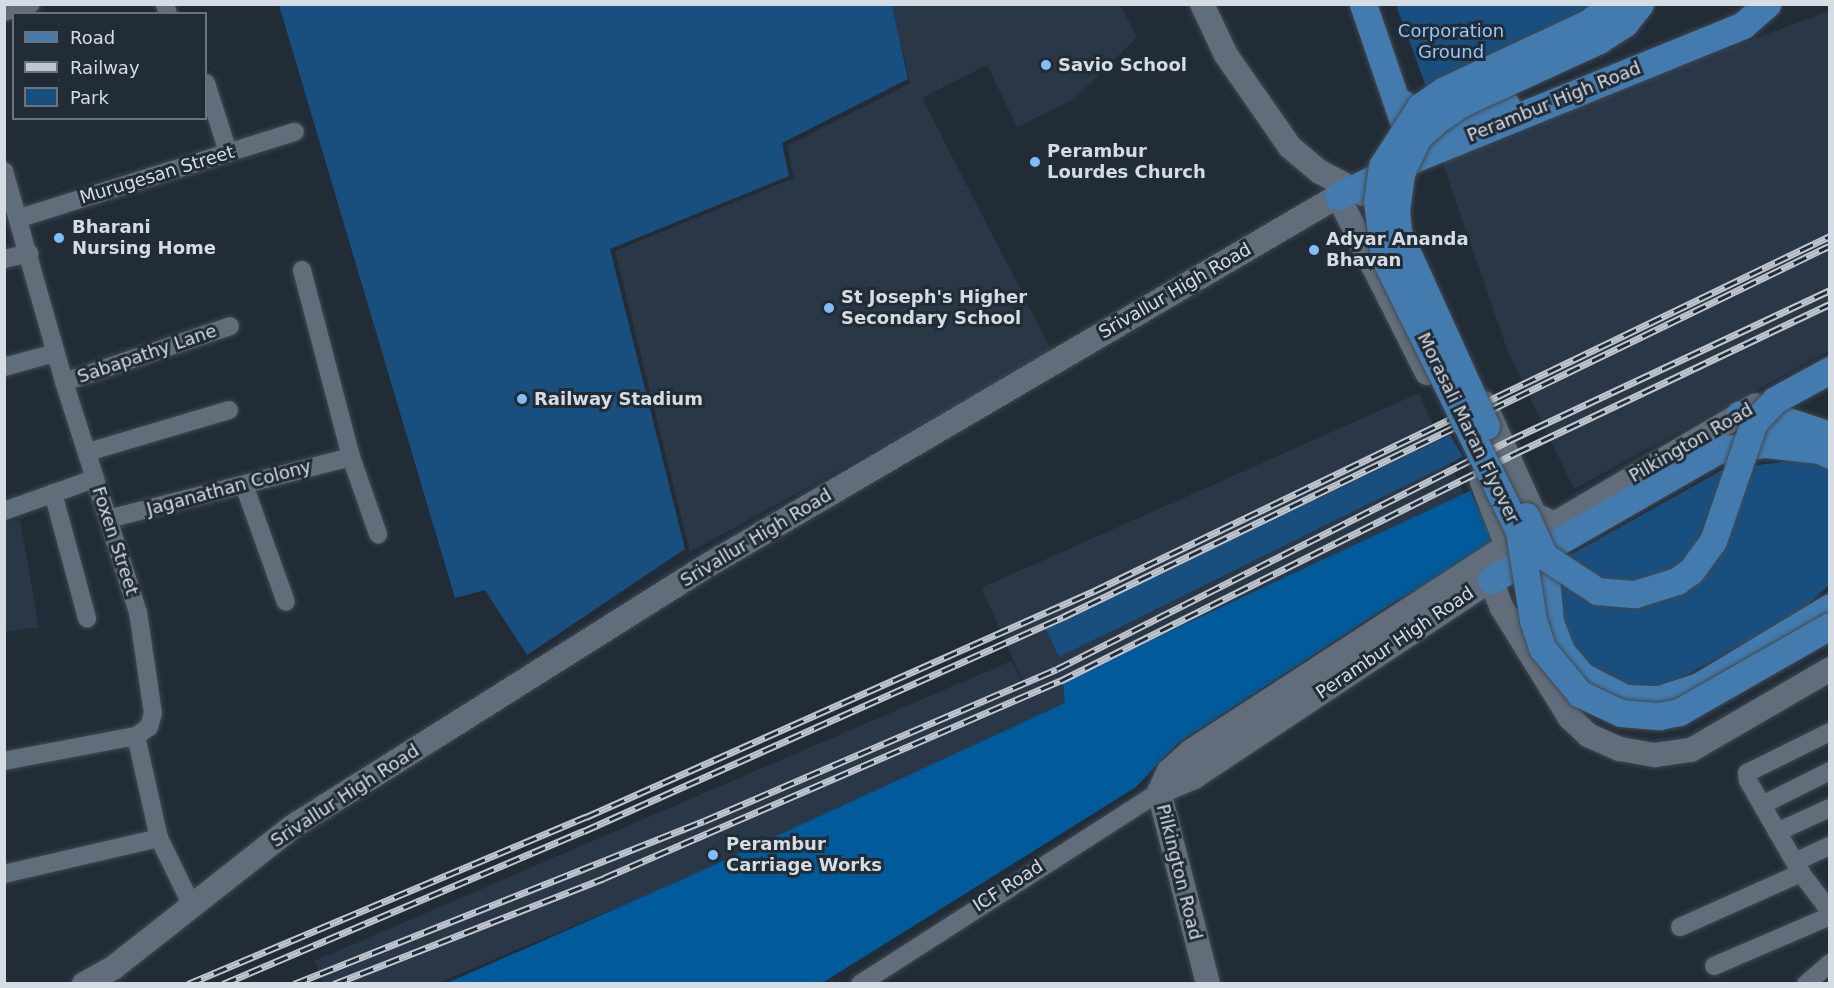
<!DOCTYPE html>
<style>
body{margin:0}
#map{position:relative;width:1834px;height:988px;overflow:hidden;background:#222c37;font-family:"DejaVu Sans",sans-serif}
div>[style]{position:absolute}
.built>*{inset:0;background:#293747;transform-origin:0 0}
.green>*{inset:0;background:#194f7f}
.forest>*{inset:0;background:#015a9a}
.roads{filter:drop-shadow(0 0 2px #404951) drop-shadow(0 0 2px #404951)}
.street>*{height:18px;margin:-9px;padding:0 9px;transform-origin:9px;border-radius:9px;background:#616d7a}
.secondary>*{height:24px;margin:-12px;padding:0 12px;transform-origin:12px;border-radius:12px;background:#616d7a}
.primary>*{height:27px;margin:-13.5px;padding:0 13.5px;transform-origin:13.5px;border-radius:13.5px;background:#447bae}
.rail>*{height:7px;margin-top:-3.5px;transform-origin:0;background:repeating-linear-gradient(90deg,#222c37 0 14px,#c0c6ce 0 28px);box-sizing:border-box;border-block:2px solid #c0c6ce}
.bridges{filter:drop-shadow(0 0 2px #404951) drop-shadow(0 0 2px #404951)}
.primary-bridge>*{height:27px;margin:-13.5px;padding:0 13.5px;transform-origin:13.5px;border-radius:13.5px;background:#447bae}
.dots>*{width:16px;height:16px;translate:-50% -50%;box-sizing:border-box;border:3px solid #222c37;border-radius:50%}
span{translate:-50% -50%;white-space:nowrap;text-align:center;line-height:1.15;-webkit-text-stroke:6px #222c37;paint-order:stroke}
.park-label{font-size:18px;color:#92c7fd}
.poi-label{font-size:18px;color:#d6dce3;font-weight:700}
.left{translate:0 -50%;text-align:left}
.street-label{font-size:18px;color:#d6dce3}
.frame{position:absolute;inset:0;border:6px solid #d6dce3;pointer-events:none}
.legend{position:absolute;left:12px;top:12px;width:195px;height:108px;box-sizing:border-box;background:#222c37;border:2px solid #6a727c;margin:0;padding:8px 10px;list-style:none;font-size:18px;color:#d6dce3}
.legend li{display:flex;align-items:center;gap:12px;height:30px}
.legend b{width:30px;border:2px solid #6a727c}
</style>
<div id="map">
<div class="built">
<div style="clip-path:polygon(892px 5px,1120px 5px,1137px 37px,1074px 99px,1017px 127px,987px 65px,922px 98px,1053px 353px,690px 552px,615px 251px,794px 178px,787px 146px,910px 83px)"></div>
<div style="clip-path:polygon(1829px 11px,1829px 351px,1574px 489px,1508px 352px,1440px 156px)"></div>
<div style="left:1419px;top:393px;width:169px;height:479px;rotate:66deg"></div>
<div style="clip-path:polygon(20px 520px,39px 627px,5px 632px,5px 523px)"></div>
<div style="clip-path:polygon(1011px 661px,1048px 727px,438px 983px,324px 983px,314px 961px)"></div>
</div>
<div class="green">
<div style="clip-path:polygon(279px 5px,892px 5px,908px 79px,782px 143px,789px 176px,610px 249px,685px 549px,527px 655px,485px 590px,455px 598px)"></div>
<div style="clip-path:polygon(1396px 5px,1596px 5px,1430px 97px)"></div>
<div style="clip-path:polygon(1450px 435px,1463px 457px,1059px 657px,1046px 629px)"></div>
<div style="clip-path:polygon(1817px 458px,1829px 463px,1829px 585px,1798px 614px,1642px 699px,1598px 682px,1564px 632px,1554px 564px,1724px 469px)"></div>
</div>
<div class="forest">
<div style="clip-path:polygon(1470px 491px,1496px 544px,1391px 604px,1178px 743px,1136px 787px,822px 983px,445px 984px,690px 876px,1065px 703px,1063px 681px)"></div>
</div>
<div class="roads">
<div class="street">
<div style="left:165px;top:4px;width:10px;rotate:73deg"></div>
<div style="left:4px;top:12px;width:28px;rotate:-17deg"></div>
<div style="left:206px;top:83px;width:72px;rotate:72.3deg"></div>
<div style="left:4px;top:171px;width:219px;rotate:74.1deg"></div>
<div style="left:64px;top:382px;width:242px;rotate:72.2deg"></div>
<div style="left:138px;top:612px;width:102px;rotate:81.6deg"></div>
<div style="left:153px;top:713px;width:15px;rotate:106deg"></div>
<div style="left:149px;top:727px;width:16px;rotate:145deg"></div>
<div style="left:136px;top:736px;width:105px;rotate:77.3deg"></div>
<div style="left:159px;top:838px;width:76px;rotate:64.1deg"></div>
<div style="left:20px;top:218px;width:288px;rotate:-17.4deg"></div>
<div style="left:4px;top:259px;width:26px;rotate:-13deg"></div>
<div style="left:302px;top:270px;width:193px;rotate:75.3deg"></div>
<div style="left:351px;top:457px;width:82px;rotate:70.7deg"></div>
<div style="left:4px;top:367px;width:53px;rotate:-15.4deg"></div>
<div style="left:64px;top:382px;width:175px;rotate:-18.6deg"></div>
<div style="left:88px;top:452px;width:147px;rotate:-16.6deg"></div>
<div style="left:244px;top:485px;width:124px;rotate:70.3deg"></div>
<div style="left:53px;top:493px;width:130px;rotate:74.8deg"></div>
<div style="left:4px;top:511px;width:96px;rotate:-19.6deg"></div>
<div style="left:108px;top:519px;width:251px;rotate:-14.3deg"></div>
<div style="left:4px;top:761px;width:134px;rotate:-10.7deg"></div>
<div style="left:1762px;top:805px;width:76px;rotate:-26.6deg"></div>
<div style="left:1777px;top:832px;width:58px;rotate:-24.4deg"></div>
<div style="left:1795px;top:862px;width:38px;rotate:-25deg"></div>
<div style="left:1801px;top:873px;width:106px;rotate:-119.9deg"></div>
<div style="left:1748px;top:781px;width:8px;rotate:-97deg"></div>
<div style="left:1747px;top:773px;width:93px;rotate:-26.3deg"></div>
<div style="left:4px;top:874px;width:159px;rotate:-13.1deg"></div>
<div style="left:1680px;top:927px;width:133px;rotate:-24.1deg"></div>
<div style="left:1801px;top:873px;width:48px;rotate:52.7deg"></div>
<div style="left:1714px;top:966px;width:126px;rotate:-23.3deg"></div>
<div style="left:860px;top:984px;width:355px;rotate:-32.7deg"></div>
<div style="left:1806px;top:984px;width:32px;rotate:-41deg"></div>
</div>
<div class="secondary">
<div style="left:1202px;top:4px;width:56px;rotate:64.8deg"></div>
<div style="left:1226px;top:55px;width:112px;rotate:55.2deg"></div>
<div style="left:1290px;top:147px;width:39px;rotate:40deg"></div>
<div style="left:1320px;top:172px;width:48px;rotate:27.1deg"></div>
<div style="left:1484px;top:403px;width:122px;rotate:65.8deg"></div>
<div style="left:1534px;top:514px;width:22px;rotate:27deg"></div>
<div style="left:1554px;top:524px;width:234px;rotate:-30.5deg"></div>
<div style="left:1482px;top:482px;width:69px;rotate:68.7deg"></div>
<div style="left:1507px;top:546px;width:38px;rotate:115deg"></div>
<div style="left:1491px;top:580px;width:30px;rotate:69deg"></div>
<div style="left:1502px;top:608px;width:129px;rotate:58.3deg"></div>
<div style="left:1570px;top:718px;width:25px;rotate:43deg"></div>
<div style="left:1588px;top:735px;width:35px;rotate:24deg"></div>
<div style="left:1620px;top:749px;width:36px;rotate:10deg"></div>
<div style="left:1655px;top:755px;width:36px;rotate:-8deg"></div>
<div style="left:1691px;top:750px;width:161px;rotate:-30.2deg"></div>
<div style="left:1159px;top:792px;width:38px;rotate:-23deg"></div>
<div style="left:1194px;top:777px;width:356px;rotate:-33.6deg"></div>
<div style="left:84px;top:984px;width:33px;rotate:-29deg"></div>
<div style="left:113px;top:968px;width:228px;rotate:-38.2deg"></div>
<div style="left:292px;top:827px;width:494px;rotate:-32.2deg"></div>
<div style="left:710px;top:564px;width:728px;rotate:-30.37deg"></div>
<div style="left:1338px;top:196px;width:198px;rotate:63.3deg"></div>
<div style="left:1208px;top:984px;width:198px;rotate:-104.3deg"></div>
<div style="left:1159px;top:792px;width:23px;rotate:-65deg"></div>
<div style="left:1169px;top:771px;width:30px;rotate:-42deg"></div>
<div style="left:1191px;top:751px;width:374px;rotate:-33deg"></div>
</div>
<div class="primary">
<div style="left:1363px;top:4px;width:120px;rotate:71.1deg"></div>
<div style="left:1396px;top:100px;width:30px;rotate:28deg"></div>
<div style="left:1422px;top:114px;width:23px;rotate:10deg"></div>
<div style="left:1445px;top:118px;width:38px;rotate:-6deg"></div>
<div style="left:1483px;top:114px;width:25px;rotate:-21deg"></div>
<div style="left:1338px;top:196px;width:87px;rotate:-26deg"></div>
<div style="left:1416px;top:158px;width:353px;rotate:-22.1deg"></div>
<div style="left:1743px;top:25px;width:32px;rotate:-41deg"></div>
<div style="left:1740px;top:414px;width:45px;rotate:7.6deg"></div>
<div style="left:1785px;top:420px;width:47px;rotate:18.4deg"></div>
<div style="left:1544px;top:556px;width:66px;rotate:84.8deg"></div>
<div style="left:1550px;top:622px;width:31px;rotate:69deg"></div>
<div style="left:1561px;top:651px;width:33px;rotate:50deg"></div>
<div style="left:1582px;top:676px;width:48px;rotate:27.1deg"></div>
<div style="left:1625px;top:698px;width:34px;rotate:2deg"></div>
<div style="left:1659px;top:699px;width:40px;rotate:-18deg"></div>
<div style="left:1697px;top:687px;width:155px;rotate:-31deg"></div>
<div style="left:1491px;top:580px;width:262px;rotate:-29.8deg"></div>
<div style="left:1718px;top:450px;width:47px;rotate:-7.3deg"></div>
<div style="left:1765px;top:444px;width:54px;rotate:6.3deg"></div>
<div style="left:1819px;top:450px;width:12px;rotate:24deg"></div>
</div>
</div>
<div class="rail">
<div style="left:188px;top:984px;width:432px;rotate:-22.8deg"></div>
<div style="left:586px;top:817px;width:556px;rotate:-23.98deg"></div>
<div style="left:1094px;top:591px;width:817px;rotate:-25.75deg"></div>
<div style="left:223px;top:984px;width:392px;rotate:-23deg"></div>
<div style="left:584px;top:831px;width:525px;rotate:-24.07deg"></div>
<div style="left:1063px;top:617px;width:851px;rotate:-25.84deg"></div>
<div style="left:294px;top:984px;width:441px;rotate:-21.7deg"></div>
<div style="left:704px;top:821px;width:384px;rotate:-23.3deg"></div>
<div style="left:1057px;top:669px;width:508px;rotate:-26.82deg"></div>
<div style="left:1510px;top:440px;width:353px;rotate:-25.1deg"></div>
<div style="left:334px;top:984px;width:290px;rotate:-21.4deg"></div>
<div style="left:604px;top:878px;width:497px;rotate:-23.4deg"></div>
<div style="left:1060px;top:681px;width:510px;rotate:-26.57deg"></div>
<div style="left:1516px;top:453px;width:348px;rotate:-25.4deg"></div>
</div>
<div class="bridges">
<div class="primary-bridge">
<div style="left:1611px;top:4px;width:30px;rotate:140deg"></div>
<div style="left:1588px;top:23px;width:159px;rotate:155deg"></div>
<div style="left:1444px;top:90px;width:29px;rotate:145deg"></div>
<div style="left:1420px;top:107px;width:70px;rotate:122.8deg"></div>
<div style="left:1382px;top:166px;width:35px;rotate:98deg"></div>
<div style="left:1377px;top:201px;width:56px;rotate:82.9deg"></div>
<div style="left:1384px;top:257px;width:305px;rotate:63.8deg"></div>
<div style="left:1519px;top:531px;width:90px;rotate:81.1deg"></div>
<div style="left:1533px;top:620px;width:29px;rotate:72deg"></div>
<div style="left:1542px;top:648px;width:60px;rotate:50.4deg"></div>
<div style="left:1580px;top:694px;width:45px;rotate:24.9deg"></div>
<div style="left:1621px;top:713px;width:38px;rotate:5deg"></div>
<div style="left:1659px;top:716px;width:20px;rotate:-11deg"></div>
<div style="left:1679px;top:712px;width:174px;rotate:-29.7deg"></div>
<div style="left:1486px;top:426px;width:213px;rotate:-114.4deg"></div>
<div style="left:1398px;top:232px;width:22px;rotate:-95deg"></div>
<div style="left:1396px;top:210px;width:37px;rotate:-82deg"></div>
<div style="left:1401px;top:173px;width:40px;rotate:-65deg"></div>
<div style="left:1418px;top:137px;width:27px;rotate:-42deg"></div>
<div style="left:1438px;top:119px;width:29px;rotate:-34deg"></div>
<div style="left:1462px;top:103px;width:151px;rotate:-24.7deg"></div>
<div style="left:1599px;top:40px;width:31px;rotate:-33deg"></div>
<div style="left:1625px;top:23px;width:24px;rotate:-52deg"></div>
<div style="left:1526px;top:516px;width:44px;rotate:65.8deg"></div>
<div style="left:1544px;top:556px;width:64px;rotate:33.4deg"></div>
<div style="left:1597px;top:591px;width:38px;rotate:5deg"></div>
<div style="left:1635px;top:594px;width:44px;rotate:-17.2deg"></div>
<div style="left:1677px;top:581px;width:17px;rotate:-36deg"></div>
<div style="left:1691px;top:571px;width:37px;rotate:-54deg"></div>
<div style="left:1713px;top:541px;width:126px;rotate:-71deg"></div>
<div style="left:1754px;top:422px;width:30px;rotate:-46deg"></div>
<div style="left:1775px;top:400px;width:63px;rotate:-28.6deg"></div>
</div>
</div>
<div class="dots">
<div style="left:1046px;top:65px;background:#80bdfa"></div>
<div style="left:1035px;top:162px;background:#80bdfa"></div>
<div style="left:59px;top:238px;background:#80bdfa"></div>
<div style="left:1314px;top:250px;background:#80bdfa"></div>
<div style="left:829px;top:308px;background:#80bdfa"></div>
<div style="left:522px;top:399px;background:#80bdfa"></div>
<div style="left:713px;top:855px;background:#80bdfa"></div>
</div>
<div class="park-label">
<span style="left:1451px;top:42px">Corporation<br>Ground</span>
</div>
<div class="poi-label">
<span class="left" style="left:1058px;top:65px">Savio School</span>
<span class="left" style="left:1047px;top:162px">Perambur<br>Lourdes Church</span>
<span class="left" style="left:72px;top:238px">Bharani<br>Nursing Home</span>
<span class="left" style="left:1326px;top:250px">Adyar Ananda<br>Bhavan</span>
<span class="left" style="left:841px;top:308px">St Joseph's Higher<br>Secondary School</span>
<span class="left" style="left:534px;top:399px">Railway Stadium</span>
<span class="left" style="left:726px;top:855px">Perambur<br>Carriage Works</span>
</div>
<div class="street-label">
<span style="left:1554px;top:102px;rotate:-22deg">Perambur High Road</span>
<span style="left:157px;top:175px;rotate:-17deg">Murugesan Street</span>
<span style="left:1175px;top:291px;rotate:-30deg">Srivallur High Road</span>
<span style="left:147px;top:354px;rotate:-19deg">Sabapathy Lane</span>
<span style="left:1468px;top:428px;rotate:64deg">Morasali Maran Flyover</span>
<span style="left:1691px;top:443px;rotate:-30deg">Pilkington Road</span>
<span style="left:229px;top:488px;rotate:-15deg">Jaganathan Colony</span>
<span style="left:756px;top:538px;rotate:-31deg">Srivallur High Road</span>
<span style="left:115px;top:541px;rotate:72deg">Foxen Street</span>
<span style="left:1395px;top:643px;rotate:-34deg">Perambur High Road</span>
<span style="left:345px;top:796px;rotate:-33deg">Srivallur High Road</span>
<span style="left:1179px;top:872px;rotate:76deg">Pilkington Road</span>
<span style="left:1008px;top:886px;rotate:-33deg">ICF Road</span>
</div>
<div class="frame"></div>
<ul class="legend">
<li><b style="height:8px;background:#447bae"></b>Road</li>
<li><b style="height:8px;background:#c0c6ce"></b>Railway</li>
<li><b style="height:16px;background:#194f7f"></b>Park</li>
</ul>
</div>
